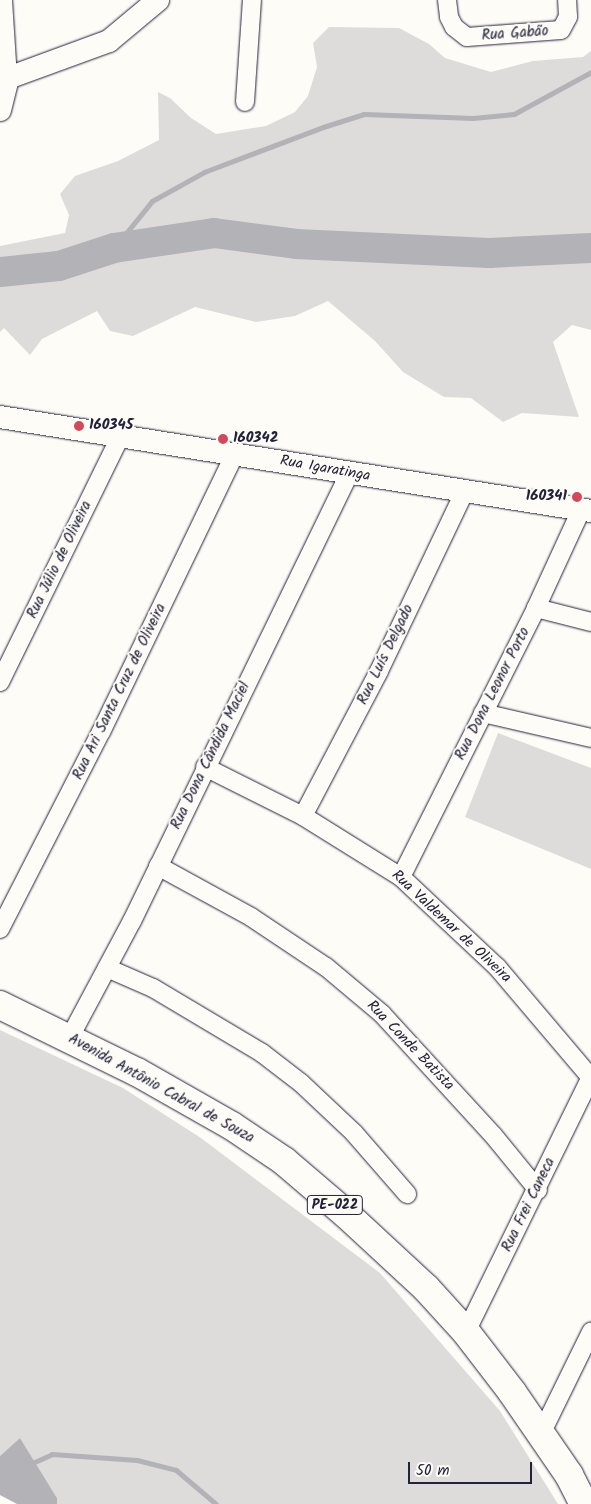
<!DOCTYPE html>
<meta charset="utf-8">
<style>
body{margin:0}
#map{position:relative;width:591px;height:1504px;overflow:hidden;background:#fdfcf7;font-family:Kalam,sans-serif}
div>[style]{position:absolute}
.green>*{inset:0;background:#dddcdb}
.water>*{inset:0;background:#b2b2b7}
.stream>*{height:5px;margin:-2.5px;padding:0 2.5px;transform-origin:2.5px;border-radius:2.5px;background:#b2b2b7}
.river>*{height:30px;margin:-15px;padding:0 15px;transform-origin:15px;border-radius:15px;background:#b2b2b7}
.roads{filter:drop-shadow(0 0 1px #22223b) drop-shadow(0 0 1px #22223b)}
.minor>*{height:18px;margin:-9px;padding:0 9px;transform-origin:9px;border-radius:9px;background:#fdfcf7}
.tertiary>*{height:22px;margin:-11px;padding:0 11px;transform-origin:11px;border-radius:11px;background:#fdfcf7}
.primary>*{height:28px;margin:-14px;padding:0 14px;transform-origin:14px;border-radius:14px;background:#fdfcf7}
.dots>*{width:14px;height:14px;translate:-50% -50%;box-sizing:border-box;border:2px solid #fdfcf7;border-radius:50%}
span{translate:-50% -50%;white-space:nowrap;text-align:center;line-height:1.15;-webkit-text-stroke:4px #fdfcf7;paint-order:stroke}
.shield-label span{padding:1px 4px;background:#fdfcf7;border:1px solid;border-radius:4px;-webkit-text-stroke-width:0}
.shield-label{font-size:14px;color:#22223b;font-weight:700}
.street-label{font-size:15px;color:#22223b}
.poi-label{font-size:15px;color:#22223b;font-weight:700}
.left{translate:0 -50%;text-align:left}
.right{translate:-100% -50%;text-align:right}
.scale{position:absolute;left:408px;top:1462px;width:124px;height:22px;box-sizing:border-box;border:2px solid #22223b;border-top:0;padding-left:6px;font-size:15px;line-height:18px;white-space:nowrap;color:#22223b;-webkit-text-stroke:4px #fdfcf7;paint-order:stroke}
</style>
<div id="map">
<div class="green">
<div style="clip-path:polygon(329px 27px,399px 28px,429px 44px,445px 58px,491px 72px,533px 61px,583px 57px,591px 51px,591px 330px,572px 325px,553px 342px,579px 417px,522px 413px,503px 422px,471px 398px,444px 397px,403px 372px,375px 341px,328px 301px,295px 316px,256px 322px,195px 307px,133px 336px,110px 331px,97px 311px,42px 339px,30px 355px,4px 328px,0 332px,0 246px,65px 233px,69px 215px,60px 194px,75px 176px,118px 161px,159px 140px,158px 92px,170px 98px,191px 118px,216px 134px,266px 126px,295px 112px,308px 96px,317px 67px,313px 43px)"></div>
<div style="clip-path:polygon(498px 733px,591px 768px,591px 869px,465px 817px)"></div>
<div style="clip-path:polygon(0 1030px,123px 1088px,201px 1138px,380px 1273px,500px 1411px,558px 1504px,57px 1504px,57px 1498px,20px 1438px,0 1456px)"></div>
</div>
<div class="water">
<div style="clip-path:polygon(20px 1438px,57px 1498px,57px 1504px,17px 1504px,0 1495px,0 1456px)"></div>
</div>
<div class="stream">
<div style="left:114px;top:248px;width:60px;rotate:-51deg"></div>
<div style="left:152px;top:201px;width:60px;rotate:-29.1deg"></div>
<div style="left:204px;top:172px;width:127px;rotate:-20.7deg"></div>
<div style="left:323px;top:127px;width:43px;rotate:-17.6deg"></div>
<div style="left:364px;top:114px;width:109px;rotate:2.1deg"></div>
<div style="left:473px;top:118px;width:41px;rotate:-5.6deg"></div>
<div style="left:514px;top:114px;width:88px;rotate:-28.6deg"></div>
<div style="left:30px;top:1464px;width:24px;rotate:-24deg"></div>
<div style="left:52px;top:1454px;width:85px;rotate:4deg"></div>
<div style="left:137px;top:1460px;width:40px;rotate:14.4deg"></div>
<div style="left:176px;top:1470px;width:52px;rotate:40.4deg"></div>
</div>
<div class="river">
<div style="left:0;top:272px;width:59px;rotate:-5.8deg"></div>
<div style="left:59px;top:266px;width:58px;rotate:-18.1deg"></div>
<div style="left:114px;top:248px;width:101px;rotate:-8.5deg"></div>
<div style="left:214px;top:233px;width:83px;rotate:7.6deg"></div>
<div style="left:296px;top:244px;width:193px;rotate:2.7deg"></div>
<div style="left:489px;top:253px;width:102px;rotate:-2.8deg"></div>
</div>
<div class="roads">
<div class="minor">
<div style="left:447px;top:0;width:17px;rotate:83deg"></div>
<div style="left:449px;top:17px;width:11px;rotate:63deg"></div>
<div style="left:454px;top:27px;width:16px;rotate:38deg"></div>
<div style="left:467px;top:37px;width:94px;rotate:-4.3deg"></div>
<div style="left:561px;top:30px;width:15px;rotate:-62deg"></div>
<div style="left:568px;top:17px;width:17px;rotate:-93deg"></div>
<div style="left:0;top:78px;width:8px"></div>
<div style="left:8px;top:78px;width:78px;rotate:-93.7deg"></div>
<div style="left:245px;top:102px;width:102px;rotate:-86.1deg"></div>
<div style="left:536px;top:608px;width:57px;rotate:14.3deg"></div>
<div style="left:0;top:682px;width:273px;rotate:-63.9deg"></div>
<div style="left:483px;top:713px;width:111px;rotate:13deg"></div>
<div style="left:205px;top:767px;width:110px;rotate:26.6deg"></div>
<div style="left:303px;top:816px;width:115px;rotate:31.9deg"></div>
<div style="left:401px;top:877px;width:132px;rotate:43.2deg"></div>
<div style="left:497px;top:967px;width:145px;rotate:49.7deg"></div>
<div style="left:303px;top:816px;width:164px;rotate:-62.3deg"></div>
<div style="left:379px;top:671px;width:197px;rotate:-64.5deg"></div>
<div style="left:158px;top:866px;width:106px;rotate:28.7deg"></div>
<div style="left:251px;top:917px;width:90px;rotate:33.7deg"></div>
<div style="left:326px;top:967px;width:73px;rotate:40deg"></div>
<div style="left:382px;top:1014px;width:164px;rotate:47.5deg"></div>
<div style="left:493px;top:1135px;width:71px;rotate:50.7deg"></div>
<div style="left:401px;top:877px;width:301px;rotate:-63.3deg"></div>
<div style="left:536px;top:608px;width:108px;rotate:-65.3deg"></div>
<div style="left:0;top:929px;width:221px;rotate:-62.9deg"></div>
<div style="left:101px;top:732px;width:310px;rotate:-64.3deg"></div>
<div style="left:107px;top:968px;width:50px;rotate:23.5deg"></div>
<div style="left:153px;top:988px;width:127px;rotate:30.8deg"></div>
<div style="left:262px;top:1053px;width:49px;rotate:37.6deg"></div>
<div style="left:301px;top:1083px;width:73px;rotate:43.3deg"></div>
<div style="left:354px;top:1133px;width:81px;rotate:49deg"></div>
<div style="left:70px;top:1037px;width:132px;rotate:-61.9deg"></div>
<div style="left:132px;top:921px;width:497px;rotate:-64.1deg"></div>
<div style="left:466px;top:1332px;width:284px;rotate:-63.9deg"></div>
<div style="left:541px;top:1434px;width:114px;rotate:-63.9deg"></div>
</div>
<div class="tertiary">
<div style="left:0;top:110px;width:33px;rotate:-76deg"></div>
<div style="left:8px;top:78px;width:108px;rotate:-20.1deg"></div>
<div style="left:109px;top:41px;width:64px;rotate:-39.9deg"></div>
<div style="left:0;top:417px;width:598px;rotate:9.04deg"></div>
</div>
<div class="primary">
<div style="left:0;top:1005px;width:153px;rotate:26.1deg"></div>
<div style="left:137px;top:1072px;width:109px;rotate:29.6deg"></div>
<div style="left:232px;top:1126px;width:63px;rotate:33.9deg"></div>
<div style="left:284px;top:1161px;width:82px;rotate:40.5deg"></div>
<div style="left:346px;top:1214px;width:109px;rotate:42.8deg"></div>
<div style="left:426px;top:1288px;width:59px;rotate:47.7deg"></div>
<div style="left:466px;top:1332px;width:76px;rotate:52.5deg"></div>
<div style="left:512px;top:1392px;width:101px;rotate:55.5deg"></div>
<div style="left:569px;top:1475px;width:33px;rotate:63deg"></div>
</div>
</div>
<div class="dots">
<div style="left:79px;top:426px;background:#d1495b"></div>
<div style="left:223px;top:439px;background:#d1495b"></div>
<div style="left:577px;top:497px;background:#d1495b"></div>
</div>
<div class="shield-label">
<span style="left:335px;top:1205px">PE-022</span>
</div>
<div class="street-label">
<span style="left:515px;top:34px;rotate:-4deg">Rua Gabão</span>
<span style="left:325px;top:469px;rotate:10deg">Rua Igaratinga</span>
<span style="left:60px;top:560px;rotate:-64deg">Rua Júlio de Oliveira</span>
<span style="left:386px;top:655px;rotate:-64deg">Rua Luís Delgado</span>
<span style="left:120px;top:692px;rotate:-64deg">Rua Ari Santa Cruz de Oliveira</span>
<span style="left:493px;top:694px;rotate:-63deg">Rua Dona Leonor Porto</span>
<span style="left:211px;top:756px;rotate:-64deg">Rua Dona Cândida Maciel</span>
<span style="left:451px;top:927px;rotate:43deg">Rua Valdemar de Oliveira</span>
<span style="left:410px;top:1046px;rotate:46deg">Rua Conde Batista</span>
<span style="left:161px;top:1089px;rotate:29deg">Avenida Antônio Cabral de Souza</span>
<span style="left:529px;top:1205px;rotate:-64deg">Rua Frei Caneca</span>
</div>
<div class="poi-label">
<span class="left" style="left:89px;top:426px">160345</span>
<span class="left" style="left:233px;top:439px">160342</span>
<span class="right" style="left:567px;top:497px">160341</span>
</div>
<div class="scale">50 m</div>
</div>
